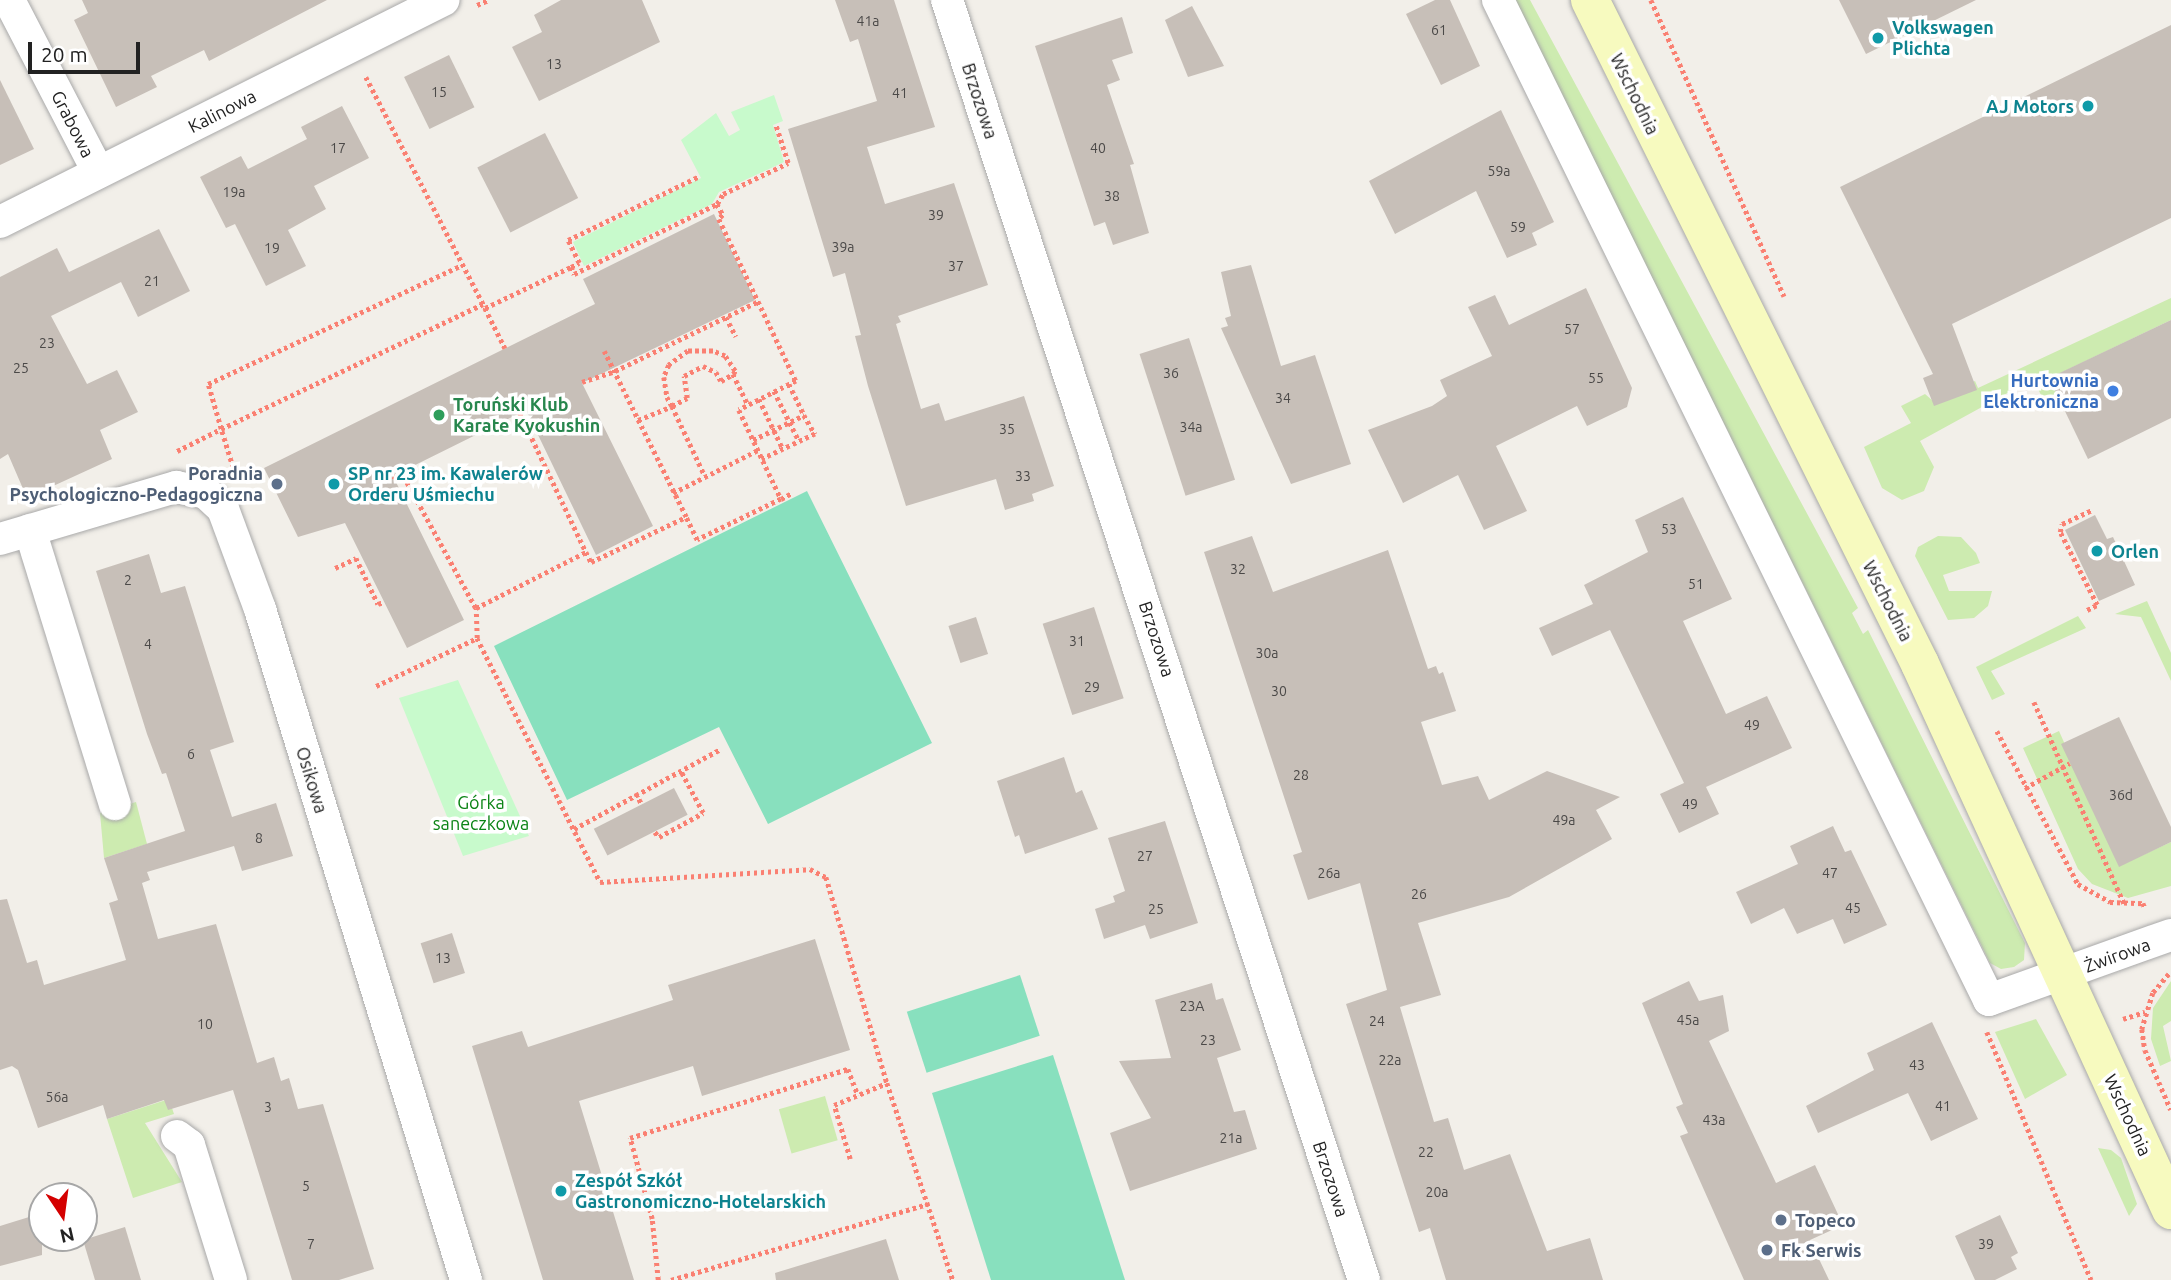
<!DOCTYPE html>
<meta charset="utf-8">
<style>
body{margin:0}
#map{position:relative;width:2171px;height:1280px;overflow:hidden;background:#f2efe9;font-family:Ubuntu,sans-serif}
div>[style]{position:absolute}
.grass>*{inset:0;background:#cdebb0;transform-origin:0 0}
.park>*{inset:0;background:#c8facc}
.pitch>*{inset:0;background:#88e0be;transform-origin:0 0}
.building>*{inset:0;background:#c7bfb8;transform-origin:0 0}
.path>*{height:4.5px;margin-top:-2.25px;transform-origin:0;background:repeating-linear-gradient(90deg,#fa8072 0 3.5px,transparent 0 7px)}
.roads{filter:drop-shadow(0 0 2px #a9a9a9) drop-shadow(0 0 2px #a9a9a9)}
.street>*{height:32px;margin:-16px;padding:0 16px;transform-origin:16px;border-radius:16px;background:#fff}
.secondary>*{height:38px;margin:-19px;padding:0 19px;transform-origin:19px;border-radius:19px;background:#f7fabf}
.dots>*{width:19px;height:19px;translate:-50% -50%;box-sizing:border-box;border:4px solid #fff;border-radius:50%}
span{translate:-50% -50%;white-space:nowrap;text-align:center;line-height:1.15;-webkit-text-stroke:7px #fff;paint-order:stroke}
.number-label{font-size:14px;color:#4b4948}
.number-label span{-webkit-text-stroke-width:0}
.culture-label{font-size:18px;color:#0d838f;font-weight:700}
.left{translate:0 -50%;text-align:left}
.right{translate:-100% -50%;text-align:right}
.street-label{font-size:18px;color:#222}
.shop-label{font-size:18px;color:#366cbe;font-weight:700}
.leisure-label{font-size:18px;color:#27864d;font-weight:700}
.service-label{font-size:18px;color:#4e5e75;font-weight:700}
.park-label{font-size:18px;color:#0c8416}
.north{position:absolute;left:28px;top:1182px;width:70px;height:70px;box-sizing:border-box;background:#fff;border:2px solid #a7a7a7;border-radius:50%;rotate:167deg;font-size:19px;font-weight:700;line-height:28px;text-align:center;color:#222}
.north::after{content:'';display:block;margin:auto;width:24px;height:32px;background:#d40000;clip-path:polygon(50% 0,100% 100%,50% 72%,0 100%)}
.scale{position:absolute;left:28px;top:42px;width:112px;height:32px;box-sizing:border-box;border:4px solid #222;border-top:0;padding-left:9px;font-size:21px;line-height:24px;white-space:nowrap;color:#222;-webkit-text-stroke:5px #fff;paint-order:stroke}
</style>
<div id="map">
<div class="grass">
<div style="clip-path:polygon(1515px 0,1530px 0,1858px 608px,1852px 613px,1863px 634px,1868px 630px,2025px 943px,2024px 960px,2014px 967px,2001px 969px,1990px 963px)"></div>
<div style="clip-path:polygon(2171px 298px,2171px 320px,2050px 378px,2062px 404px,2049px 411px,2033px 379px,1920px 441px,1934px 467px,1924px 491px,1902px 500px,1882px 488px,1864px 447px,1911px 423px,1901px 406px,1925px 394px,1933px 401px,1975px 381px,1978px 388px)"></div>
<div style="clip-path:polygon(1938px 536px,1961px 537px,1976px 553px,1980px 563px,1943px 575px,1949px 591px,1992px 591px,1988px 606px,1974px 618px,1948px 620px,1915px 556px,1918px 547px)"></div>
<div style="clip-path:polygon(2147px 601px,2171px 653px,2171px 681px,2141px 617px,2115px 614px)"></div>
<div style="clip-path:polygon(2078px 616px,2086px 628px,1991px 671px,2005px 694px,1992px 700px,1976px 667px)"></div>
<div style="clip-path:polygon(2059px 731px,2119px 866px,2171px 842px,2171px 886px,2128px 898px,2092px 884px,2078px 869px,2023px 748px)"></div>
<div style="clip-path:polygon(136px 802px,147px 844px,104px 858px,100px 813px)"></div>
<div style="clip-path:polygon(2171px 981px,2171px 1021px,2163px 1026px,2171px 1061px,2160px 1066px,2151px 1039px,2153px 1008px)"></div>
<div style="clip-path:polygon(2036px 1019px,2067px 1075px,2025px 1099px,1995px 1032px)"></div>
<div style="left:825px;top:1096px;width:46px;height:48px;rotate:74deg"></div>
<div style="clip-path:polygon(169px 1099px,174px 1114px,145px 1123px,182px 1182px,133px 1198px,107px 1119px)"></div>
<div style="clip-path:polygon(2098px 1148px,2111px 1150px,2121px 1158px,2137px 1204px,2129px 1216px)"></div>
</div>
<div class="park">
<div style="clip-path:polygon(774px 95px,783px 121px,773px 125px,784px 162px,719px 192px,712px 204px,584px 266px,573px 242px,701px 178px,681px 140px,716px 113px,729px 136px,740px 130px,731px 112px)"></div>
<div style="clip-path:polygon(458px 680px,529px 836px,463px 856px,399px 698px)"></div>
</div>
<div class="pitch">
<div style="clip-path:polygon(807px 491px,932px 743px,768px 824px,719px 727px,567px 800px,494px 646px)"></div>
<div style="left:1020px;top:975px;width:64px;height:119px;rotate:72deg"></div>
<div style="clip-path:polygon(1053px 1055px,1125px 1280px,991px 1280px,932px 1093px)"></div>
</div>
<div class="building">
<div style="clip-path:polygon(82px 0,327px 0,209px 61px,204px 50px,151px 76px,157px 87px,116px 107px,74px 20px,88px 13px)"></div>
<div style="clip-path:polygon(561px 0,642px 0,660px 42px,539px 101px,512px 47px,542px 32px,534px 15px)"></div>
<div style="clip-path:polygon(835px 0,894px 0,935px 127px,867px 147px,885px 204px,954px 183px,988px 285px,898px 316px,901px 322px,896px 324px,921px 409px,939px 403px,945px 421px,1024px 396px,1054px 486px,1032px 494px,1034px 501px,1005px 510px,996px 479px,906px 506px,868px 386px,855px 336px,861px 335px,845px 273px,833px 277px,788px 129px,877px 101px,858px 39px,850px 42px)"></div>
<div style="clip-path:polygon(1435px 0,1450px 0,1480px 66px,1441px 85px,1406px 14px)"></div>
<div style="clip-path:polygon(1839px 0,1976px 0,1866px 54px)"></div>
<div style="clip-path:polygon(1192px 6px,1224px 66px,1188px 77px,1165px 20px)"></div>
<div style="clip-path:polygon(1122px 17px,1133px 53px,1112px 60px,1120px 80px,1107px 85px,1134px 164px,1130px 165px,1149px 233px,1113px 245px,1105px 222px,1094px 226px,1035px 46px)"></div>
<div style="clip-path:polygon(2171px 25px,2171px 218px,1952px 324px,1977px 390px,1934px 406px,1923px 378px,1933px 374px,1840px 187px)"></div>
<div style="left:449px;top:55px;width:58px;height:50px;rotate:64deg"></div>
<div style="clip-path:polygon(0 80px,34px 149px,0 165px)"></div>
<div style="clip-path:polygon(342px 106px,369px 158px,314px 186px,326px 209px,288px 230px,306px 266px,266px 286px,235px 224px,226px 228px,200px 177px,241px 156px,248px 169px,307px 139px,301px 127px)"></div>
<div style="clip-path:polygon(1501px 110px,1554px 222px,1532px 233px,1537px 245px,1507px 258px,1476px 191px,1395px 234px,1369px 181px)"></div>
<div style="left:545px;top:133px;width:73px;height:76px;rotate:63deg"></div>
<div style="clip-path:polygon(714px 214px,755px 300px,582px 383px,653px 526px,596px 555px,526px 410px,393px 476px,464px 620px,407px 648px,345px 523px,298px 537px,264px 468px,595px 304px,583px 279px)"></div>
<div style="clip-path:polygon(159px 229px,190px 291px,138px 317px,121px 282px,51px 316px,87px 384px,117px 370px,138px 412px,100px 430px,112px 459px,27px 498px,8px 454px,0 459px,0 277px,57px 248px,69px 272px)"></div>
<div style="clip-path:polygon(1251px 265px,1281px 366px,1315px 355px,1351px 464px,1291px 484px,1221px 328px,1228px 326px,1225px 318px,1231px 316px,1221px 272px)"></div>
<div style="clip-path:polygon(1586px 288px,1632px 388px,1627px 407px,1587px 426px,1577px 406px,1496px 446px,1527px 511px,1484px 530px,1458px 475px,1403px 503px,1368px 430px,1432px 406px,1447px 396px,1440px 380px,1492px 356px,1468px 307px,1495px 295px,1509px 325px)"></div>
<div style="clip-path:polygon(2171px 320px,2171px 418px,2088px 459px,2049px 378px)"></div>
<div style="left:1189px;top:338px;width:149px;height:52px;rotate:72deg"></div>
<div style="clip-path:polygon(1683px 497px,1732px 599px,1683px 621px,1726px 714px,1767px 696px,1792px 748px,1706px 787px,1719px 814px,1679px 833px,1660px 794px,1684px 783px,1610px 630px,1552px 656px,1539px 628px,1593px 604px,1584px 585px,1648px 552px,1635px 520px)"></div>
<div style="clip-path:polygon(2095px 515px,2107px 539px,2113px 537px,2135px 585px,2099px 601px,2065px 530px)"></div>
<div style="clip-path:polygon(1252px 536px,1273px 592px,1388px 550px,1428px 669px,1436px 666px,1439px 674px,1443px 672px,1456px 711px,1421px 722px,1442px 785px,1478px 776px,1489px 800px,1547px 771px,1620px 797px,1596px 810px,1612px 839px,1509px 897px,1418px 923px,1441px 995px,1400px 1007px,1434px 1122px,1448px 1118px,1464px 1170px,1510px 1154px,1547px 1251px,1590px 1238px,1603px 1280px,1446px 1280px,1430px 1228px,1419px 1232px,1346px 1004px,1387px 990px,1360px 883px,1308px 900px,1293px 855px,1302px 852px,1204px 552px)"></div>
<div style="clip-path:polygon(149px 554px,161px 593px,185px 586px,234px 742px,210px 750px,232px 817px,276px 803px,293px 856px,242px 871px,234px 846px,147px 872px,150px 880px,142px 883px,158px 939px,216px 924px,257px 1063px,274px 1057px,281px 1081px,289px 1078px,298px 1109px,323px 1104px,374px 1269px,339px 1280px,292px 1280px,233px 1090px,168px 1110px,164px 1100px,107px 1119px,103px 1105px,38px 1128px,18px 1070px,12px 1066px,0 1070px,0 900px,7px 899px,27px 963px,37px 960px,44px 985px,126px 960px,109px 903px,118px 900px,104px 858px,185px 831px,166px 773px,162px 774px,147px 734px,96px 571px)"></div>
<div style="left:1094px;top:607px;width:96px;height:54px;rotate:72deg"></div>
<div style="left:976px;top:617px;width:39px;height:29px;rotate:72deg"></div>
<div style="clip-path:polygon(2119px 717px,2171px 827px,2171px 842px,2119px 867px,2061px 744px)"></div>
<div style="clip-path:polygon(1064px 757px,1076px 793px,1082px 790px,1098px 829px,1025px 854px,1019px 835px,1015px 837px,997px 781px)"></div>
<div style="left:674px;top:788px;width:30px;height:90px;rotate:63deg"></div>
<div style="clip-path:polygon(1165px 821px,1198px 923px,1150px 939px,1145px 925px,1104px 939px,1095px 909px,1115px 902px,1113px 896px,1125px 891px,1108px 838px)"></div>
<div style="clip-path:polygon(1833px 826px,1845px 852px,1851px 850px,1887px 925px,1844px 944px,1833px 919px,1797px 934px,1784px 908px,1751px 924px,1736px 892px,1798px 864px,1790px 846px)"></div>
<div style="left:452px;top:933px;width:42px;height:33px;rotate:72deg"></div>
<div style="clip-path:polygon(815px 939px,850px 1050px,702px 1096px,693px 1066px,579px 1101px,634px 1280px,543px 1280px,472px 1046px,522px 1031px,528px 1047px,673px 1000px,668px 985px)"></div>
<div style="clip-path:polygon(1689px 981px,1699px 1001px,1723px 995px,1729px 1031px,1709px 1041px,1776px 1183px,1815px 1165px,1843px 1225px,1810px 1240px,1829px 1280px,1744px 1280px,1680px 1136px,1688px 1133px,1676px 1107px,1683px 1104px,1642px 1003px)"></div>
<div style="clip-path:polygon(1212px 983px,1216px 1000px,1223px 998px,1241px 1050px,1217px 1058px,1234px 1112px,1245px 1110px,1257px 1149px,1130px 1191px,1110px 1133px,1151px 1118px,1119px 1061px,1171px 1058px,1155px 1000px)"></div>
<div style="clip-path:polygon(1932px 1022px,1978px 1119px,1931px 1141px,1908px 1093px,1818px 1133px,1806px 1106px,1874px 1070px,1867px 1053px)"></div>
<div style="clip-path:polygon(42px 1213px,42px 1255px,0 1266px,0 1226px)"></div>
<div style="clip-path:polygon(2000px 1215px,2018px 1253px,2011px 1257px,2017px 1269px,1995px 1280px,1975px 1280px,1955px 1236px)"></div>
<div style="clip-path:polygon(125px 1227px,141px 1280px,95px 1280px,83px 1240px)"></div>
<div style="clip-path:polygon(886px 1239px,899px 1280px,776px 1280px,775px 1273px)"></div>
</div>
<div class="path">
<div style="left:1651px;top:0;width:325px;rotate:65.8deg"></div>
<div style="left:477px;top:5px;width:12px;rotate:-24deg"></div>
<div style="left:366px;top:77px;width:260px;rotate:62.7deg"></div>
<div style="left:485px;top:308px;width:95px;rotate:-25.5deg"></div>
<div style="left:571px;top:267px;width:8px;rotate:67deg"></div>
<div style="left:574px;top:274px;width:159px;rotate:-26.1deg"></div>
<div style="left:717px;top:204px;width:13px;rotate:61deg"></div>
<div style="left:723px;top:215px;width:6px;rotate:135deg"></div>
<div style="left:719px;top:219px;width:179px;rotate:64.6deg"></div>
<div style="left:796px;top:381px;width:64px;rotate:153deg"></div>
<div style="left:739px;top:410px;width:98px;rotate:64.7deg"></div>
<div style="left:781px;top:499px;width:93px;rotate:154deg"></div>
<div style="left:697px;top:540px;width:25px;rotate:-116deg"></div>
<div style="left:717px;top:204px;width:12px;rotate:-59deg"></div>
<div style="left:723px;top:194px;width:72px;rotate:-25.5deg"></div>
<div style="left:788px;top:163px;width:40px;rotate:-108deg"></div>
<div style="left:571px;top:267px;width:9px;rotate:-27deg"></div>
<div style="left:579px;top:263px;width:25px;rotate:-116deg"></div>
<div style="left:568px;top:240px;width:144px;rotate:-25.9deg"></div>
<div style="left:485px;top:308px;width:45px;rotate:63.4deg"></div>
<div style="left:726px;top:317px;width:22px;rotate:63deg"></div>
<div style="left:733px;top:374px;width:4px;rotate:-56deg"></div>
<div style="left:735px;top:371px;width:18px;rotate:-124deg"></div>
<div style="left:725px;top:356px;width:13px;rotate:-157deg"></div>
<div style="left:713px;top:351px;width:25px;rotate:180deg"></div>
<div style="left:688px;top:351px;width:24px;rotate:144deg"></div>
<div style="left:669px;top:365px;width:13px;rotate:113deg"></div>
<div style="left:664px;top:377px;width:20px;rotate:81deg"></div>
<div style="left:667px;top:397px;width:10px;rotate:61deg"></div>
<div style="left:672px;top:406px;width:17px;rotate:-28deg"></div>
<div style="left:687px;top:398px;width:22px;rotate:-98deg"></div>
<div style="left:684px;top:376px;width:21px;rotate:-28deg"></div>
<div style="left:703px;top:366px;width:14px;rotate:25deg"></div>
<div style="left:716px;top:372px;width:10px;rotate:61deg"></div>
<div style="left:721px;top:381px;width:14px;rotate:-30deg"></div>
<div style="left:733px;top:374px;width:34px;rotate:64deg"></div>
<div style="left:582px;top:382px;width:35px;rotate:-18deg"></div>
<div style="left:615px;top:371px;width:160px;rotate:-25.9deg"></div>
<div style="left:789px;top:384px;width:34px;rotate:64deg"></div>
<div style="left:774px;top:391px;width:56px;rotate:63.4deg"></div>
<div style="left:759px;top:399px;width:55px;rotate:64.4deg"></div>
<div style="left:520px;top:413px;width:154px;rotate:64.6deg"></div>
<div style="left:638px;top:420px;width:37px;rotate:-22deg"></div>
<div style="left:672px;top:406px;width:77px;rotate:64.8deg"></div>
<div style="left:753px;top:440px;width:57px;rotate:-26.1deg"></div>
<div style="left:804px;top:415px;width:22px;rotate:60deg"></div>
<div style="left:815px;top:434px;width:59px;rotate:154.7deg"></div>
<div style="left:177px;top:451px;width:49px;rotate:-26.6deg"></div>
<div style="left:221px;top:429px;width:47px;rotate:-106.1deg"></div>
<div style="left:208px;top:384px;width:280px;rotate:-25.1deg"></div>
<div style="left:233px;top:468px;width:41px;rotate:-107.1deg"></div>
<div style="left:221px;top:429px;width:290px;rotate:-25.5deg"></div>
<div style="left:393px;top:476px;width:15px;rotate:23deg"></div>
<div style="left:407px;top:482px;width:144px;rotate:61.3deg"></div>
<div style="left:673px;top:493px;width:95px;rotate:-26.8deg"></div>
<div style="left:781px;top:499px;width:13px;rotate:-29deg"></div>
<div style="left:335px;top:568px;width:23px;rotate:-25deg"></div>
<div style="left:356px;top:558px;width:51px;rotate:64.4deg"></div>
<div style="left:378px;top:604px;width:6px;rotate:-18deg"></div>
<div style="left:2087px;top:610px;width:11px;rotate:-27deg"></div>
<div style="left:2097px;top:605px;width:82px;rotate:-116.9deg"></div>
<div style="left:2060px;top:532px;width:8px;rotate:-76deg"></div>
<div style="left:2062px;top:524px;width:33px;rotate:-25deg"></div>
<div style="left:477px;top:638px;width:273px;rotate:63.2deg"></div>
<div style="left:600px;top:882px;width:210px;rotate:-3.5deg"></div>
<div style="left:810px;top:869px;width:18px;rotate:27deg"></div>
<div style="left:826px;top:877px;width:215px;rotate:73.5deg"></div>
<div style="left:887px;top:1083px;width:208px;rotate:71.5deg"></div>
<div style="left:376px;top:686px;width:112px;rotate:-25.4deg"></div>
<div style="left:477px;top:638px;width:30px;rotate:-92deg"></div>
<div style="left:476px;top:608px;width:123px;rotate:-27deg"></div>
<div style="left:586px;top:552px;width:11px;rotate:63deg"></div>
<div style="left:591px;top:562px;width:105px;rotate:-25.3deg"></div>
<div style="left:686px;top:517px;width:185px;rotate:-116.3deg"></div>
<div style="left:2034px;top:702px;width:222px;rotate:65.9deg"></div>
<div style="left:1997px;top:731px;width:173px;rotate:62.1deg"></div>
<div style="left:2078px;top:884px;width:37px;rotate:29deg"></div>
<div style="left:2110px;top:902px;width:33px;rotate:2deg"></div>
<div style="left:2143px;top:903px;width:5px;rotate:68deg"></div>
<div style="left:2025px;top:788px;width:51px;rotate:-29.1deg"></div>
<div style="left:636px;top:793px;width:13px;rotate:63deg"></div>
<div style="left:574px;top:829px;width:165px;rotate:-28.6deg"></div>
<div style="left:655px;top:832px;width:6px;rotate:51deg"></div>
<div style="left:659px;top:837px;width:50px;rotate:-28.6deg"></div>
<div style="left:703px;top:813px;width:49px;rotate:-118.1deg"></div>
<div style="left:2169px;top:974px;width:25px;rotate:130deg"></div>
<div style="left:2153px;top:993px;width:38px;rotate:107deg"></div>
<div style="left:2142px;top:1029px;width:21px;rotate:82deg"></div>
<div style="left:2145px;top:1050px;width:65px;rotate:66.6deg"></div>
<div style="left:2123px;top:1019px;width:23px;rotate:-18deg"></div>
<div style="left:1987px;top:1032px;width:269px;rotate:67.2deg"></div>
<div style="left:850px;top:1159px;width:56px;rotate:-106.5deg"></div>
<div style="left:834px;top:1105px;width:57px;rotate:-22.5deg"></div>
<div style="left:658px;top:1280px;width:61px;rotate:-95.6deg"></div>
<div style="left:652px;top:1219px;width:84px;rotate:-105.2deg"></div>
<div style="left:630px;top:1138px;width:229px;rotate:-17.6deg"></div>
<div style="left:848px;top:1069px;width:28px;rotate:69deg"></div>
<div style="left:671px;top:1280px;width:268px;rotate:-16.5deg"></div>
</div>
<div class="roads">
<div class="street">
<div style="left:9px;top:0;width:194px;rotate:62.6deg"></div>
<div style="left:947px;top:0;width:1346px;rotate:71.96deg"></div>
<div style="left:1498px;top:0;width:1114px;rotate:63.85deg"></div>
<div style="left:1989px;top:1000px;width:193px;rotate:-19.7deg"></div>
<div style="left:0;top:222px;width:496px;rotate:-26.6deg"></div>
<div style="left:30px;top:530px;width:287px;rotate:72.8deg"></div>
<div style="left:0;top:539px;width:184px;rotate:-16.5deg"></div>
<div style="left:176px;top:487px;width:31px;rotate:11deg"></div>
<div style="left:206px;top:493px;width:23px;rotate:43deg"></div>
<div style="left:223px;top:509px;width:107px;rotate:69.7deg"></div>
<div style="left:260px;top:609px;width:702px;rotate:72.93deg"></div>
<div style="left:177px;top:1136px;width:15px;rotate:37deg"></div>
<div style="left:189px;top:1145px;width:141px;rotate:72.7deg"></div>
</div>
<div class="secondary">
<div style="left:1590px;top:0;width:741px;rotate:63.57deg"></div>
<div style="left:1920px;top:664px;width:601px;rotate:65.31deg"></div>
</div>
</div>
<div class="dots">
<div style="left:1878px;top:38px;background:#0f9aa8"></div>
<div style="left:2088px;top:106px;background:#0f9aa8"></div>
<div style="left:2113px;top:391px;background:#3f7fe0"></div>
<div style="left:439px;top:415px;background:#2e9e5b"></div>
<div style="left:277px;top:484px;background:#5c6f8a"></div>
<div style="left:334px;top:484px;background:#0f9aa8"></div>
<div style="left:2097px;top:551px;background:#0f9aa8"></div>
<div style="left:561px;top:1191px;background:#0f9aa8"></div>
<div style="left:1781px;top:1220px;background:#5c6f8a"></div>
<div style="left:1767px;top:1250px;background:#5c6f8a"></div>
</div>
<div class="number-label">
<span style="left:868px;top:21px">41a</span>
<span style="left:1439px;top:30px">61</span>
<span style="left:554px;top:64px">13</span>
<span style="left:439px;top:92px">15</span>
<span style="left:900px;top:93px">41</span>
<span style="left:338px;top:148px">17</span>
<span style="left:1098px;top:148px">40</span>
<span style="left:1499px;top:171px">59a</span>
<span style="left:234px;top:192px">19a</span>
<span style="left:1112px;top:196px">38</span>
<span style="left:936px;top:215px">39</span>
<span style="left:1518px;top:227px">59</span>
<span style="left:843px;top:247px">39a</span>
<span style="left:272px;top:248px">19</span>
<span style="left:956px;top:266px">37</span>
<span style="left:152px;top:281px">21</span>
<span style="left:1572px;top:329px">57</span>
<span style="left:47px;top:343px">23</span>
<span style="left:21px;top:368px">25</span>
<span style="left:1171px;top:373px">36</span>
<span style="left:1596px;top:378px">55</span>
<span style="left:1283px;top:398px">34</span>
<span style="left:1191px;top:427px">34a</span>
<span style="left:1007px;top:429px">35</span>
<span style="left:1023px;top:476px">33</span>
<span style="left:1669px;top:529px">53</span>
<span style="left:1238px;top:569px">32</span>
<span style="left:128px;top:580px">2</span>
<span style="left:1696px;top:584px">51</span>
<span style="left:1077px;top:641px">31</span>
<span style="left:148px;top:644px">4</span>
<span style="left:1267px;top:653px">30a</span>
<span style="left:1092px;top:687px">29</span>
<span style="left:1279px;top:691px">30</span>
<span style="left:1752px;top:725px">49</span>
<span style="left:191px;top:754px">6</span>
<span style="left:1301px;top:775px">28</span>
<span style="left:2121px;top:795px">36d</span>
<span style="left:1690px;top:804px">49</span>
<span style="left:1564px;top:820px">49a</span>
<span style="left:259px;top:838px">8</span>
<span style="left:1145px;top:856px">27</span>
<span style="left:1329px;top:873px">26a</span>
<span style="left:1830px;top:873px">47</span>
<span style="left:1419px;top:894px">26</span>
<span style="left:1853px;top:908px">45</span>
<span style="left:1156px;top:909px">25</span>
<span style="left:443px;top:958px">13</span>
<span style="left:1192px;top:1006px">23A</span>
<span style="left:1688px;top:1020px">45a</span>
<span style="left:1377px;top:1021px">24</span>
<span style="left:205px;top:1024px">10</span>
<span style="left:1208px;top:1040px">23</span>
<span style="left:1390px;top:1060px">22a</span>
<span style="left:1917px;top:1065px">43</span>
<span style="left:57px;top:1097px">56a</span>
<span style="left:1943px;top:1106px">41</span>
<span style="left:268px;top:1107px">3</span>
<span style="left:1714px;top:1120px">43a</span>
<span style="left:1231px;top:1138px">21a</span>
<span style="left:1426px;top:1152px">22</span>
<span style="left:306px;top:1186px">5</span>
<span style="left:1437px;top:1192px">20a</span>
<span style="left:311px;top:1244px">7</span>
<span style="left:1986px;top:1244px">39</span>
</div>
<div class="culture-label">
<span class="left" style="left:1892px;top:38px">Volkswagen<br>Plichta</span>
<span class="right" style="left:2074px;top:106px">AJ Motors</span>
<span class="left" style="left:348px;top:484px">SP nr 23 im. Kawalerów<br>Orderu Uśmiechu</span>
<span class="left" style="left:2111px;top:551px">Orlen</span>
<span class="left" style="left:575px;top:1191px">Zespół Szkół<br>Gastronomiczno-Hotelarskich</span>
</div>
<div class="street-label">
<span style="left:1635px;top:94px;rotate:64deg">Wschodnia</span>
<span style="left:980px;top:101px;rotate:72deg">Brzozowa</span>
<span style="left:222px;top:111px;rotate:-27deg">Kalinowa</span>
<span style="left:73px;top:124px;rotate:63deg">Grabowa</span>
<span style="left:1888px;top:601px;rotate:63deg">Wschodnia</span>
<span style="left:1157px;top:639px;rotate:72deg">Brzozowa</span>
<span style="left:312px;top:780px;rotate:73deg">Osikowa</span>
<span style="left:2117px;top:955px;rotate:-20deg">Żwirowa</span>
<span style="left:2128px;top:1115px;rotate:65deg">Wschodnia</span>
<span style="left:1331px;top:1179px;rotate:72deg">Brzozowa</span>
</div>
<div class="shop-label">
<span class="right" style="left:2099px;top:391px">Hurtownia<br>Elektroniczna</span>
</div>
<div class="leisure-label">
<span class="left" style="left:453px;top:415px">Toruński Klub<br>Karate Kyokushin</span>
</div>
<div class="service-label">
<span class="right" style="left:263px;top:484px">Poradnia<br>Psychologiczno-Pedagogiczna</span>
<span class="left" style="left:1795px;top:1220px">Topeco</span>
<span class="left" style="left:1781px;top:1250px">Fk Serwis</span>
</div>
<div class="park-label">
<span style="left:481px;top:813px">Górka<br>saneczkowa</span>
</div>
<div class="north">N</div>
<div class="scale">20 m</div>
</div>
